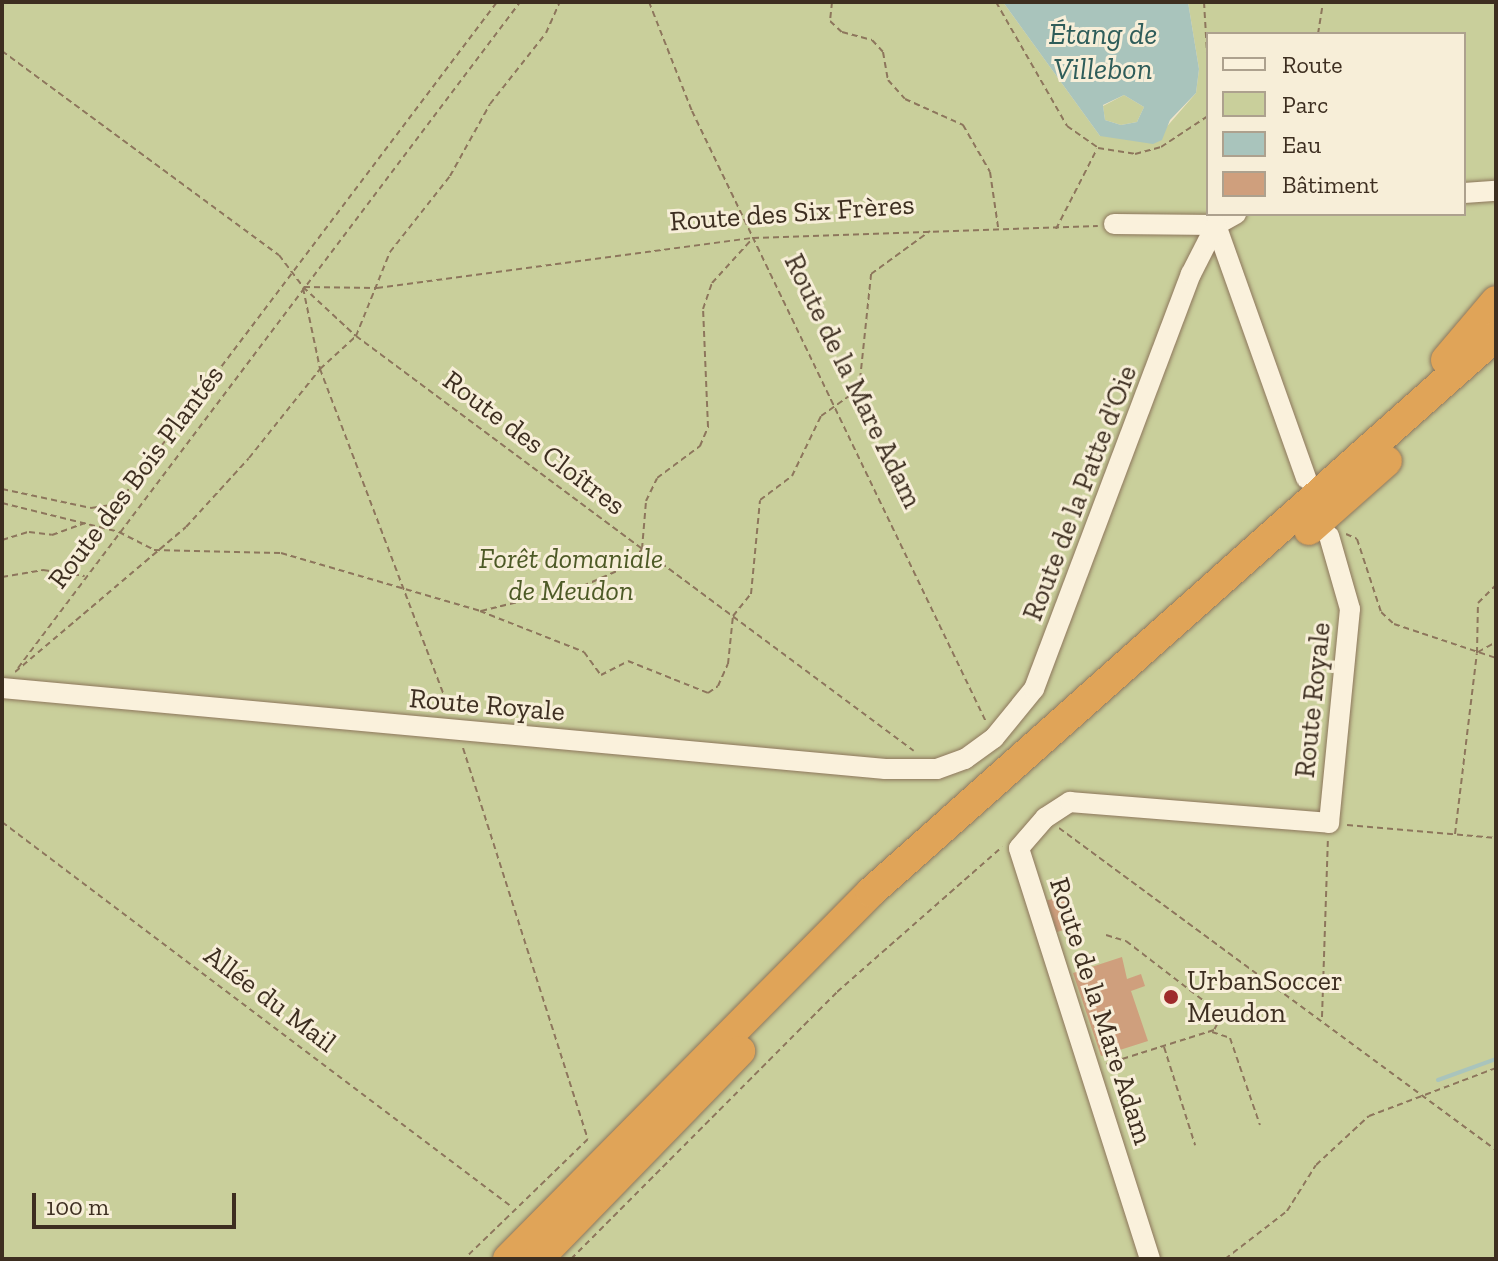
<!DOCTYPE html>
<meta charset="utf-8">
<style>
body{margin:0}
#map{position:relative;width:1498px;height:1261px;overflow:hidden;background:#f0e4c8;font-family:"Zilla Slab",serif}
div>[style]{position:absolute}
.green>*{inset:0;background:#c9cf9b}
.water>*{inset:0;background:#a9c4bc}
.stream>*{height:4px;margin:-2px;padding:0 2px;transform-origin:2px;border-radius:2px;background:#a9c4bc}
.building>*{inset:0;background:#cf9f7d;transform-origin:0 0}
.path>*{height:2px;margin-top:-1px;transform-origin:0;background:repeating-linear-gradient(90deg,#8d765c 0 6px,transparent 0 10px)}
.roads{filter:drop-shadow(0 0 2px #8d765c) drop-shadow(0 0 2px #8d765c)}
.minor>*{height:20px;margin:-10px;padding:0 10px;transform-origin:10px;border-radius:10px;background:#faf1dc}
.highway>*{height:30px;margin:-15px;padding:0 15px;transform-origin:15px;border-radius:15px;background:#e0a458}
.dots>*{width:22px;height:22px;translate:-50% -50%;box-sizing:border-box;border:4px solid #f7eed8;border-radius:50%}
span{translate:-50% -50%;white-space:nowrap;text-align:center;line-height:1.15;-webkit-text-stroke:6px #f7eed8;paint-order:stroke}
.street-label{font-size:28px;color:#3d2e20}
.park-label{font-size:28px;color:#4d5a26;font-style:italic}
.poi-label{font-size:28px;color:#3d2e20}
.left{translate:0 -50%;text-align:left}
.water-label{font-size:30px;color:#2f5d5a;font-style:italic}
.frame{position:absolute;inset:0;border:4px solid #3d2e20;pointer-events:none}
.legend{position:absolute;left:1206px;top:32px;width:260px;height:184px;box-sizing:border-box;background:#f7eed8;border:2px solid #ada18e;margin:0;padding:10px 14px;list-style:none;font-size:24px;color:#3d2e20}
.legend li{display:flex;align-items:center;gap:16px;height:40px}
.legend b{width:40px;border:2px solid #ada18e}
.scale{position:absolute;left:32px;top:1193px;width:204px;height:36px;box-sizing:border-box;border:4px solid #3d2e20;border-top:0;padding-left:10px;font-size:24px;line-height:28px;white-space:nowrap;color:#3d2e20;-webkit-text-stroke:6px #f7eed8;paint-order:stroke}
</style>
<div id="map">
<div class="green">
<div style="clip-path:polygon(evenodd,2px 2px,1003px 2px,1100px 136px,1163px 131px,1196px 93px,1199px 69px,1188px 2px,1496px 2px,1496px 1259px,2px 1259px,2px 2px,1208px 34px,1464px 34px,1464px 214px,1208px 214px,1208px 34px)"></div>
<div style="clip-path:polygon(1124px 95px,1144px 107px,1137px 122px,1121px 125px,1105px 120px,1103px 106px)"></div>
</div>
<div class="water">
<div style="clip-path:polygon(evenodd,1003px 2px,1188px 2px,1199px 69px,1196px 93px,1170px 120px,1162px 140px,1153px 144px,1100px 136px,1003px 2px,1124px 95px,1144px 107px,1137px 122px,1121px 125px,1105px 120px,1103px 105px,1124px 95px)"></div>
</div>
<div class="stream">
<div style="left:1438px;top:1080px;width:62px;rotate:-19.9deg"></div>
</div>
<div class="building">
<div style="left:1064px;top:895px;width:33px;height:18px;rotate:72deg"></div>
<div style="clip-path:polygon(1122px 957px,1127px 979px,1141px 974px,1145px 986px,1131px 991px,1148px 1041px,1101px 1056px,1073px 973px)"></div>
</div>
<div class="path">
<div style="left:649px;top:2px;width:117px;rotate:68.5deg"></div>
<div style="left:692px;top:111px;width:678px;rotate:64.3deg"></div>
<div style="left:832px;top:2px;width:19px;rotate:96deg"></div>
<div style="left:830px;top:21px;width:16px;rotate:43deg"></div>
<div style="left:842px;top:32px;width:31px;rotate:15deg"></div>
<div style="left:872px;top:40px;width:16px;rotate:47deg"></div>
<div style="left:883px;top:52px;width:28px;rotate:80deg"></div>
<div style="left:888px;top:80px;width:25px;rotate:48deg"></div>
<div style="left:905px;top:99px;width:64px;rotate:24.1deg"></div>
<div style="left:963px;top:125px;width:54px;rotate:60.1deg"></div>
<div style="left:990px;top:172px;width:56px;rotate:81.7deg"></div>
<div style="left:996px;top:2px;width:143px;rotate:60.2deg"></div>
<div style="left:1067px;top:126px;width:38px;rotate:35deg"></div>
<div style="left:1098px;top:148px;width:37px;rotate:9deg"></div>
<div style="left:1135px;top:154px;width:27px;rotate:-15deg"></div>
<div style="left:1161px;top:147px;width:56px;rotate:-33.4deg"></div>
<div style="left:1204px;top:2px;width:67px;rotate:86.6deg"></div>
<div style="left:1318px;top:34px;width:32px;rotate:-81deg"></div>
<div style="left:2px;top:51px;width:344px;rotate:36.4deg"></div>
<div style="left:279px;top:255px;width:40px;rotate:53deg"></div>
<div style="left:303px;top:287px;width:72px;rotate:42.8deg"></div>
<div style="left:356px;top:336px;width:695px;rotate:36.64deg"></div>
<div style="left:1056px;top:229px;width:90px;rotate:-62.9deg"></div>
<div style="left:304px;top:287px;width:73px;rotate:0.8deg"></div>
<div style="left:377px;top:288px;width:379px;rotate:-7.6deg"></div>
<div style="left:753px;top:238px;width:345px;rotate:-2deg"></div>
<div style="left:303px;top:288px;width:83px;rotate:78.1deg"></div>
<div style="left:320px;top:369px;width:367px;rotate:69.2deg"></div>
<div style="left:2px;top:489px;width:91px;rotate:12.1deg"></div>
<div style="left:91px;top:508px;width:20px;rotate:-9deg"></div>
<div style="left:111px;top:505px;width:18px;rotate:-38deg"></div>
<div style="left:125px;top:494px;width:617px;rotate:-52.91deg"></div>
<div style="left:2px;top:503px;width:121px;rotate:13.9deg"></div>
<div style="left:119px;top:532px;width:39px;rotate:27deg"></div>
<div style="left:154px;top:550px;width:127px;rotate:1.4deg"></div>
<div style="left:281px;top:553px;width:207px;rotate:16.2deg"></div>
<div style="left:480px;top:611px;width:112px;rotate:21.5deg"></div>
<div style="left:584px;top:652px;width:29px;rotate:54deg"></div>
<div style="left:601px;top:675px;width:30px;rotate:-27deg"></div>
<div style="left:628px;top:661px;width:86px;rotate:21.8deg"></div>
<div style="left:708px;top:693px;width:12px;rotate:-35deg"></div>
<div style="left:718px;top:686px;width:24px;rotate:-66deg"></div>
<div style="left:728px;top:664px;width:48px;rotate:-84.1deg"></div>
<div style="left:733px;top:616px;width:28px;rotate:-51deg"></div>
<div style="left:751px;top:594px;width:94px;rotate:-84.5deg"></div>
<div style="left:760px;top:500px;width:40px;rotate:-37deg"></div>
<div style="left:792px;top:476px;width:67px;rotate:-64.2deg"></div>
<div style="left:821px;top:416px;width:47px;rotate:-35.4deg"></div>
<div style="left:859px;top:389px;width:116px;rotate:-84deg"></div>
<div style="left:871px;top:274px;width:73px;rotate:-36.1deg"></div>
<div style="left:1346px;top:534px;width:12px;rotate:24deg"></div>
<div style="left:1357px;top:539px;width:77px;rotate:71.8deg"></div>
<div style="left:1381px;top:612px;width:18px;rotate:43deg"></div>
<div style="left:1394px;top:624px;width:108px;rotate:18.4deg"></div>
<div style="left:2px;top:540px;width:28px;rotate:-17deg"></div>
<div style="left:29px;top:532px;width:23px;rotate:7deg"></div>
<div style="left:52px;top:535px;width:35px;rotate:-20deg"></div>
<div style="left:2px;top:577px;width:42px;rotate:-9.7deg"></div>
<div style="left:43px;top:570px;width:42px;rotate:8.1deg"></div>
<div style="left:481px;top:611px;width:105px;rotate:-13.8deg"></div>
<div style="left:583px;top:586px;width:47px;rotate:-23.8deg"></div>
<div style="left:626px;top:567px;width:24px;rotate:-48deg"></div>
<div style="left:642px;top:549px;width:48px;rotate:-85.2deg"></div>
<div style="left:646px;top:501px;width:25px;rotate:-64deg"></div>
<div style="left:657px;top:478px;width:54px;rotate:-36.7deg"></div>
<div style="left:700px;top:446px;width:21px;rotate:-67deg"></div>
<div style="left:708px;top:427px;width:118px;rotate:-92.4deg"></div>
<div style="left:703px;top:309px;width:28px;rotate:-71deg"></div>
<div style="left:712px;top:283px;width:59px;rotate:-47.7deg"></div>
<div style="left:1478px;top:652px;width:21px;rotate:-29deg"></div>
<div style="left:18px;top:668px;width:834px;rotate:-52.99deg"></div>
<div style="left:15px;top:672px;width:224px;rotate:-40.3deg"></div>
<div style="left:186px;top:527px;width:93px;rotate:-47.6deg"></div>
<div style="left:249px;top:458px;width:114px;rotate:-51.4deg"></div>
<div style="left:320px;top:369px;width:49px;rotate:-42.5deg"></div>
<div style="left:356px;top:336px;width:91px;rotate:-68deg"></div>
<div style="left:390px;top:252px;width:97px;rotate:-51.7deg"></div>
<div style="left:450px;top:176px;width:82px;rotate:-60.9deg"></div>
<div style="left:490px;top:104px;width:90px;rotate:-51.7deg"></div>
<div style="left:546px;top:33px;width:34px;rotate:-66deg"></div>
<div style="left:463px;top:748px;width:410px;rotate:72.3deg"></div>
<div style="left:588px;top:1139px;width:173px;rotate:135.9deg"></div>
<div style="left:2px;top:822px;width:639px;rotate:37.05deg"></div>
<div style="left:1347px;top:825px;width:150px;rotate:5deg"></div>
<div style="left:1059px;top:828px;width:543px;rotate:36.38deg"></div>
<div style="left:1455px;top:834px;width:182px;rotate:-83.1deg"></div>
<div style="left:1477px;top:653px;width:50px;rotate:-88.9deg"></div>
<div style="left:1478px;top:603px;width:25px;rotate:-45deg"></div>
<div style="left:1106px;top:935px;width:21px;rotate:17deg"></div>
<div style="left:1126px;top:941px;width:121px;rotate:37.6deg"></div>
<div style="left:1222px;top:1015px;width:17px;rotate:118deg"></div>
<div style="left:1214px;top:1030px;width:113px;rotate:162.5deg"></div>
<div style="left:1322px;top:1017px;width:178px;rotate:-88.1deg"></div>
<div style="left:1212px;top:1032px;width:19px;rotate:18deg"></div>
<div style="left:1230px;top:1038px;width:92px;rotate:71deg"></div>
<div style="left:1164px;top:1047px;width:103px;rotate:72.4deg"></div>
<div style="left:571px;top:1259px;width:377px;rotate:-45.1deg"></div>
<div style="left:837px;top:992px;width:220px;rotate:-41.3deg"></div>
<div style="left:1225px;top:1259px;width:78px;rotate:-37.7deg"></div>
<div style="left:1287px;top:1211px;width:54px;rotate:-57.8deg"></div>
<div style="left:1316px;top:1165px;width:72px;rotate:-42.8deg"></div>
<div style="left:1369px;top:1116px;width:136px;rotate:-20.7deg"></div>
</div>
<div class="roads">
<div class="minor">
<div style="left:1464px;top:193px;width:32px;rotate:-4deg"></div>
<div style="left:1114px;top:224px;width:102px;rotate:0.6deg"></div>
<div style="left:1216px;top:225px;width:23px;rotate:-29deg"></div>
<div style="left:1216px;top:225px;width:269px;rotate:70.4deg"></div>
<div style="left:2px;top:688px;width:887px;rotate:5.24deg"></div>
<div style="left:885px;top:769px;width:52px"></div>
<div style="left:937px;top:769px;width:30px;rotate:-20deg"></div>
<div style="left:965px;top:759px;width:36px;rotate:-36deg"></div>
<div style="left:994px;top:738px;width:63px;rotate:-50.8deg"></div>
<div style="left:1034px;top:689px;width:444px;rotate:-69.3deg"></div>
<div style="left:1191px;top:274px;width:55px;rotate:-63deg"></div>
<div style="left:1150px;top:1259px;width:431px;rotate:-107.7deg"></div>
<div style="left:1019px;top:848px;width:40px;rotate:-49deg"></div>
<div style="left:1045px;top:818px;width:30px;rotate:-33deg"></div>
<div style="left:1070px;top:802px;width:260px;rotate:4.6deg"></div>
<div style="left:1329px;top:823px;width:215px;rotate:-84.4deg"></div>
<div style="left:1350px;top:609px;width:76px;rotate:-106deg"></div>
</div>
<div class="highway">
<div style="left:1446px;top:360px;width:77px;rotate:-49.7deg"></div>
<div style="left:1309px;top:530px;width:104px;rotate:-41.5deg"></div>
<div style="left:508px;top:1259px;width:516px;rotate:-45.31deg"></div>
<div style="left:871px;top:892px;width:837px;rotate:-41.66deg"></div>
<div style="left:538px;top:1259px;width:290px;rotate:-45.8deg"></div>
</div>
</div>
<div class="dots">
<div style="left:1171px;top:997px;background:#9e2a2b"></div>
</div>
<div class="street-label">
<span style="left:792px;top:213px;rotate:-4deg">Route des Six Frères</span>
<span style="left:853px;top:381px;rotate:64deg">Route de la Mare Adam</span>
<span style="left:534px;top:443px;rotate:37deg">Route des Cloîtres</span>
<span style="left:136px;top:477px;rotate:-53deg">Route des Bois Plantés</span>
<span style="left:1080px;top:493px;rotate:-69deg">Route de la Patte d'Oie</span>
<span style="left:1313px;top:700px;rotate:-84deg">Route Royale</span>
<span style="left:487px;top:705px;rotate:5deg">Route Royale</span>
<span style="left:270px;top:999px;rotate:37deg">Allée du Mail</span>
<span style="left:1101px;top:1011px;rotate:72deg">Route de la Mare Adam</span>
</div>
<div class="park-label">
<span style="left:571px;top:575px">Forêt domaniale<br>de Meudon</span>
</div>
<div class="poi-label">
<span class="left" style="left:1187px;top:997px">UrbanSoccer<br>Meudon</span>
</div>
<div class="water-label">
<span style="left:1103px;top:51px">Étang de<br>Villebon</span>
</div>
<div class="frame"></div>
<ul class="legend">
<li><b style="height:10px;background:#faf1dc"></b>Route</li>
<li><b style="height:22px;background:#c9cf9b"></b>Parc</li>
<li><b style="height:22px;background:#a9c4bc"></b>Eau</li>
<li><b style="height:22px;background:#cf9f7d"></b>Bâtiment</li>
</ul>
<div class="scale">100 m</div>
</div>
